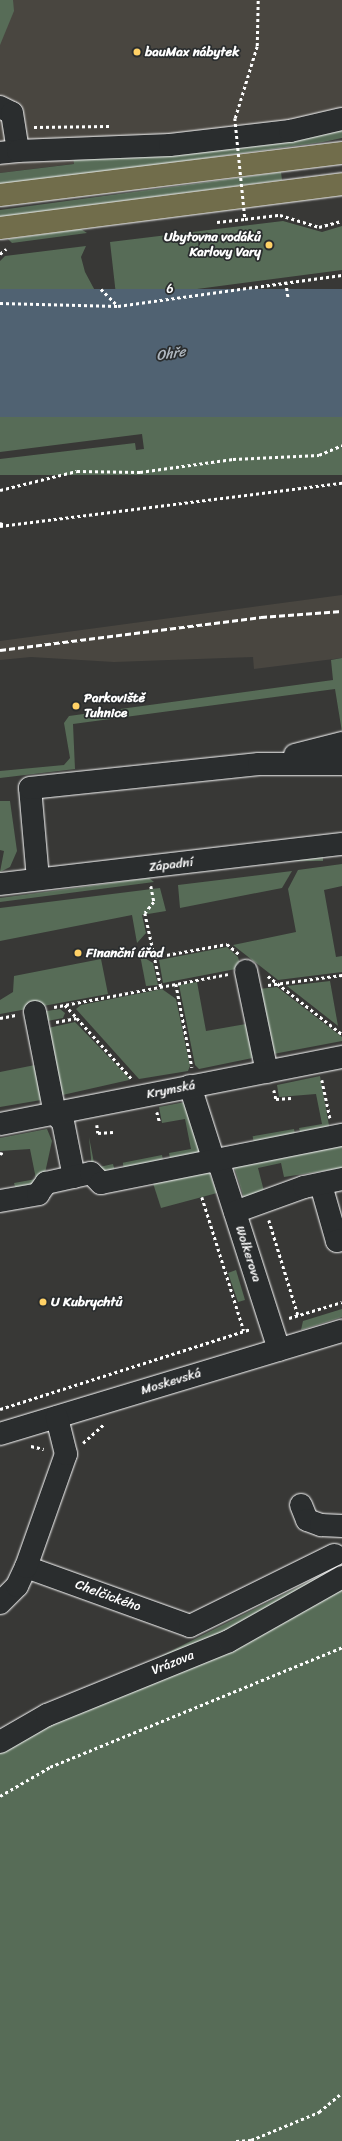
<!DOCTYPE html>
<meta charset="utf-8">
<style>
body{margin:0}
#map{position:relative;width:342px;height:2141px;overflow:hidden;background:#383836;font-family:Sriracha,sans-serif}
div>[style]{position:absolute}
.built>*{inset:0;background:#494640}
.green>*{inset:0;background:#576c57;transform-origin:0 0}
.water>*{inset:0;background:#506272;transform-origin:0 0}
.pier>*{inset:0;background:#383836}
.path>*{height:2.5px;margin-top:-1.25px;transform-origin:0;background:repeating-linear-gradient(90deg,#fff 0 3px,transparent 0 6px)}
.roads{filter:drop-shadow(0 0 1px #fff) drop-shadow(0 0 1px #fff)}
.minor>*{height:22px;margin:-11px;padding:0 11px;transform-origin:11px;border-radius:11px;background:#2a2d2e}
.highway>*{height:22px;margin:-11px;padding:0 11px;transform-origin:11px;border-radius:11px;background:#716d4b}
.rail>*{height:3px;margin-top:-1.5px;transform-origin:0;background:repeating-linear-gradient(90deg,#fff 0 6px,transparent 0 9px)}
.path-bridge>*{height:2.5px;margin-top:-1.25px;transform-origin:0;background:repeating-linear-gradient(90deg,#fff 0 3px,transparent 0 6px)}
.dots>*{width:11px;height:11px;translate:-50% -50%;box-sizing:border-box;border:2px solid #2a2d2e;border-radius:50%}
span{translate:-50% -50%;white-space:nowrap;text-align:center;line-height:1.15;-webkit-text-stroke:3.5px #2a2d2e;paint-order:stroke}
.poi-label{font-size:13px;color:#fff;font-weight:700}
.left{translate:0 -50%;text-align:left}
.right{translate:-100% -50%;text-align:right}
.street-label{font-size:13px;color:#fff}
.water-label{font-size:14px;color:#b0b8c0;font-style:italic}
</style>
<div id="map">
<div class="built">
<div style="clip-path:polygon(0 0,342px 0,342px 129px,296px 141px,185px 154px,153px 154px,0 173px)"></div>
<div style="clip-path:polygon(342px 595px,342px 658px,254px 669px,253px 657px,114px 662px,31px 657px,0 660px,0 641px)"></div>
</div>
<div class="green">
<div style="clip-path:polygon(0 0,13px 0,14px 11px,0 45px)"></div>
<div style="clip-path:polygon(342px 130px,342px 138px,323px 142px,0 186px,0 173px,74px 164px,73px 154px,185px 154px,296px 141px)"></div>
<div style="clip-path:polygon(281px 172px,282px 180px,0 217px,0 210px)"></div>
<div style="clip-path:polygon(283px 221px,322px 232px,342px 226px,342px 270px,121px 299px,116px 295px,110px 242px)"></div>
<div style="clip-path:polygon(81px 229px,87px 233px,12px 243px,8px 239px)"></div>
<div style="clip-path:polygon(86px 246px,81px 257px,85px 272px,100px 300px,0 297px,0 261px,5px 256px)"></div>
<div style="left:342px;top:417px;width:58px;height:345px;rotate:90deg"></div>
<div style="clip-path:polygon(342px 658px,342px 732px,335px 689px,73px 724px,75px 769px,0 778px,0 771px,64px 765px,70px 758px,64px 723px,69px 716px,333px 680px,331px 660px)"></div>
<div style="clip-path:polygon(0 801px,10px 801px,17px 851px,10px 867px,0 872px,4px 851px,0 850px)"></div>
<div style="left:323px;top:856px;width:5px;height:140px;rotate:90deg"></div>
<div style="clip-path:polygon(342px 864px,342px 886px,324px 890px,336px 957px,342px 956px,342px 972px,278px 980px,233px 945px,296px 932px,288px 889px,298px 870px)"></div>
<div style="clip-path:polygon(292px 871px,282px 888px,180px 908px,178px 885px)"></div>
<div style="clip-path:polygon(149px 878px,154px 882px,0 902px,0 898px)"></div>
<div style="clip-path:polygon(160px 888px,166px 911px,142px 915px,146px 933px,137px 943px,132px 915px,0 941px,0 908px)"></div>
<div style="clip-path:polygon(227px 947px,238px 957px,241px 968px,163px 983px,159px 960px)"></div>
<div style="clip-path:polygon(140px 955px,153px 963px,158px 985px,146px 986px)"></div>
<div style="clip-path:polygon(101px 959px,108px 994px,0 1014px,0 1000px,13px 992px,14px 976px)"></div>
<div style="clip-path:polygon(330px 981px,338px 1026px,342px 1029px,287px 986px)"></div>
<div style="clip-path:polygon(197px 982px,206px 1031px,246px 1024px,257px 1057px,199px 1069px,195px 1065px,179px 985px)"></div>
<div style="clip-path:polygon(277px 987px,342px 1037px,342px 1041px,268px 1055px,259px 989px)"></div>
<div style="clip-path:polygon(162px 989px,176px 999px,190px 1066px,188px 1071px,139px 1079px,76px 1009px,81px 1005px)"></div>
<div style="clip-path:polygon(60px 1009px,65px 1013px,63px 1018px,42px 1022px,40px 1012px)"></div>
<div style="clip-path:polygon(75px 1022px,128px 1077px,129px 1080px,58px 1096px,48px 1028px)"></div>
<div style="clip-path:polygon(35px 1065px,47px 1099px,0 1107px,0 1072px)"></div>
<div style="clip-path:polygon(320px 1076px,330px 1131px,302px 1139px,299px 1128px,322px 1124px,316px 1094px,279px 1097px,277px 1085px)"></div>
<div style="clip-path:polygon(185px 1102px,202px 1153px,171px 1165px,169px 1153px,191px 1149px,185px 1119px,162px 1123px,159px 1107px)"></div>
<div style="clip-path:polygon(47px 1129px,52px 1141px,45px 1173px,41px 1180px,17px 1194px,14px 1183px,36px 1179px,30px 1149px,0 1151px,0 1138px)"></div>
<div style="left:294px;top:1129px;width:11px;height:42px;rotate:80deg"></div>
<div style="clip-path:polygon(89px 1137px,95px 1168px,113px 1164px,116px 1175px,92px 1169px)"></div>
<div style="clip-path:polygon(342px 1139px,342px 1168px,284px 1177px,281px 1163px,258px 1168px,265px 1195px,244px 1198px,234px 1167px)"></div>
<div style="left:162px;top:1155px;width:10px;height:40px;rotate:79deg"></div>
<div style="clip-path:polygon(208px 1169px,217px 1193px,161px 1208px,151px 1177px)"></div>
<div style="clip-path:polygon(236px 1270px,245px 1300px,238px 1302px,228px 1273px)"></div>
<div style="clip-path:polygon(342px 1309px,342px 1317px,301px 1330px,303px 1321px)"></div>
<div style="clip-path:polygon(342px 1565px,342px 2141px,0 2141px,0 1737px)"></div>
</div>
<div class="water">
<div style="left:342px;top:289px;width:128px;height:345px;rotate:90deg"></div>
</div>
<div class="pier">
<div style="clip-path:polygon(142px 434px,144px 449px,136px 450px,135px 443px,0 459px,0 452px)"></div>
</div>
<div class="path">
<div style="left:235px;top:118px;width:75px;rotate:-73deg"></div>
<div style="left:257px;top:46px;width:46px;rotate:-88.8deg"></div>
<div style="left:34px;top:127px;width:75px;rotate:-0.8deg"></div>
<div style="left:217px;top:222px;width:28px;rotate:-6deg"></div>
<div style="left:319px;top:227px;width:24px;rotate:-15deg"></div>
<div style="left:0;top:254px;width:8px;rotate:-40deg"></div>
<div style="left:286px;top:282px;width:15px;rotate:82deg"></div>
<div style="left:101px;top:289px;width:24px;rotate:45deg"></div>
<div style="left:0;top:303px;width:118px;rotate:1.5deg"></div>
<div style="left:118px;top:306px;width:226px;rotate:-7.9deg"></div>
<div style="left:0;top:490px;width:79px;rotate:-13.9deg"></div>
<div style="left:77px;top:471px;width:63px;rotate:0.9deg"></div>
<div style="left:140px;top:472px;width:94px;rotate:-8deg"></div>
<div style="left:233px;top:459px;width:86px;rotate:-2.7deg"></div>
<div style="left:319px;top:455px;width:25px;rotate:-23deg"></div>
<div style="left:0;top:523px;width:5px;rotate:22deg"></div>
<div style="left:0;top:526px;width:345px;rotate:-7.2deg"></div>
<div style="left:151px;top:886px;width:16px;rotate:79deg"></div>
<div style="left:154px;top:902px;width:14px;rotate:129deg"></div>
<div style="left:145px;top:913px;width:76px;rotate:77.8deg"></div>
<div style="left:155px;top:957px;width:73px;rotate:-10.2deg"></div>
<div style="left:227px;top:944px;width:16px;rotate:40deg"></div>
<div style="left:268px;top:976px;width:94px;rotate:38.1deg"></div>
<div style="left:176px;top:984px;width:85px;rotate:79.1deg"></div>
<div style="left:268px;top:985px;width:75px;rotate:-7.7deg"></div>
<div style="left:65px;top:1005px;width:18px;rotate:47deg"></div>
<div style="left:54px;top:1007px;width:177px;rotate:-10.7deg"></div>
<div style="left:0;top:1018px;width:16px;rotate:-11deg"></div>
<div style="left:56px;top:1022px;width:21px;rotate:-11deg"></div>
<div style="left:77px;top:1018px;width:82px;rotate:48deg"></div>
<div style="left:322px;top:1080px;width:39px;rotate:78deg"></div>
<div style="left:274px;top:1090px;width:9px;rotate:77deg"></div>
<div style="left:276px;top:1099px;width:15px;rotate:-4deg"></div>
<div style="left:157px;top:1112px;width:11px;rotate:75deg"></div>
<div style="left:97px;top:1125px;width:8px;rotate:83deg"></div>
<div style="left:98px;top:1133px;width:15px;rotate:-4deg"></div>
<div style="left:0;top:1153px;width:3px;rotate:18deg"></div>
<div style="left:202px;top:1197px;width:140px;rotate:72.6deg"></div>
<div style="left:269px;top:1220px;width:99px;rotate:73deg"></div>
<div style="left:289px;top:1318px;width:55px;rotate:-16.8deg"></div>
<div style="left:0;top:1409px;width:263px;rotate:-17.7deg"></div>
<div style="left:83px;top:1443px;width:27px;rotate:-42deg"></div>
<div style="left:31px;top:1446px;width:13px;rotate:13deg"></div>
<div style="left:0;top:1796px;width:58px;rotate:-30.1deg"></div>
<div style="left:50px;top:1767px;width:316px;rotate:-22.3deg"></div>
<div style="left:236px;top:2141px;width:15px;rotate:-4deg"></div>
<div style="left:251px;top:2140px;width:74px;rotate:-22.4deg"></div>
<div style="left:319px;top:2112px;width:30px;rotate:-40deg"></div>
</div>
<div class="roads">
<div class="minor">
<div style="left:0;top:107px;width:13px;rotate:27deg"></div>
<div style="left:12px;top:113px;width:38px;rotate:81deg"></div>
<div style="left:18px;top:151px;width:18px;rotate:174deg"></div>
<div style="left:18px;top:151px;width:152px;rotate:-2.3deg"></div>
<div style="left:170px;top:145px;width:121px;rotate:-6.7deg"></div>
<div style="left:290px;top:131px;width:53px;rotate:-13deg"></div>
<div style="left:295px;top:755px;width:49px;rotate:-14.3deg"></div>
<div style="left:38px;top:879px;width:91px;rotate:-95deg"></div>
<div style="left:30px;top:788px;width:230px;rotate:-6deg"></div>
<div style="left:259px;top:764px;width:83px"></div>
<div style="left:0;top:884px;width:344px;rotate:-6.7deg"></div>
<div style="left:246px;top:971px;width:103px;rotate:78.3deg"></div>
<div style="left:35px;top:1012px;width:104px;rotate:78.9deg"></div>
<div style="left:55px;top:1114px;width:11px;rotate:45deg"></div>
<div style="left:63px;top:1122px;width:56px;rotate:78.7deg"></div>
<div style="left:190px;top:1086px;width:79px;rotate:72.3deg"></div>
<div style="left:214px;top:1161px;width:8px;rotate:40deg"></div>
<div style="left:220px;top:1166px;width:193px;rotate:72.2deg"></div>
<div style="left:0;top:1124px;width:349px;rotate:-11.1deg"></div>
<div style="left:321px;top:1185px;width:58px;rotate:74.1deg"></div>
<div style="left:337px;top:1241px;width:5px;rotate:-11deg"></div>
<div style="left:0;top:1201px;width:39px;rotate:-10deg"></div>
<div style="left:38px;top:1194px;width:14px;rotate:-54deg"></div>
<div style="left:46px;top:1183px;width:46px;rotate:-12.5deg"></div>
<div style="left:91px;top:1173px;width:14px;rotate:45deg"></div>
<div style="left:101px;top:1183px;width:246px;rotate:-11.3deg"></div>
<div style="left:235px;top:1212px;width:73px;rotate:-19.9deg"></div>
<div style="left:304px;top:1187px;width:39px;rotate:-12deg"></div>
<div style="left:0;top:1434px;width:357px;rotate:-16.8deg"></div>
<div style="left:301px;top:1505px;width:16px;rotate:68deg"></div>
<div style="left:307px;top:1520px;width:15px;rotate:20deg"></div>
<div style="left:321px;top:1525px;width:21px;rotate:3deg"></div>
<div style="left:26px;top:1567px;width:174px;rotate:19.8deg"></div>
<div style="left:190px;top:1626px;width:161px;rotate:-26.2deg"></div>
<div style="left:0;top:1603px;width:24px;rotate:-45deg"></div>
<div style="left:17px;top:1586px;width:21px;rotate:-65deg"></div>
<div style="left:26px;top:1567px;width:120px;rotate:-70.5deg"></div>
<div style="left:66px;top:1454px;width:38px;rotate:-104deg"></div>
<div style="left:0;top:1742px;width:54px;rotate:-29.9deg"></div>
<div style="left:47px;top:1715px;width:196px;rotate:-22.1deg"></div>
<div style="left:229px;top:1641px;width:130px;rotate:-29.5deg"></div>
</div>
<div class="highway">
<div style="left:0;top:195px;width:345px;rotate:-7deg"></div>
<div style="left:0;top:228px;width:345px;rotate:-7.3deg"></div>
</div>
</div>
<div class="rail">
<div style="left:0;top:650px;width:263px;rotate:-7.2deg"></div>
<div style="left:261px;top:617px;width:81px;rotate:-4.2deg"></div>
</div>
<div class="path-bridge">
<div style="left:235px;top:118px;width:101px;rotate:84.3deg"></div>
<div style="left:245px;top:219px;width:35px;rotate:-7deg"></div>
<div style="left:280px;top:215px;width:41px;rotate:17.1deg"></div>
</div>
<div class="dots">
<div style="left:137px;top:52px;background:#ffd166"></div>
<div style="left:269px;top:245px;background:#ffd166"></div>
<div style="left:76px;top:706px;background:#ffd166"></div>
<div style="left:78px;top:953px;background:#ffd166"></div>
<div style="left:43px;top:1302px;background:#ffd166"></div>
</div>
<div class="poi-label">
<span class="left" style="left:145px;top:52px">bauMax nábytek</span>
<span class="right" style="left:261px;top:245px">Ubytovna vodáků<br>Karlovy Vary</span>
<span class="left" style="left:84px;top:706px">Parkoviště<br>Tuhnice</span>
<span class="left" style="left:86px;top:953px">Finanční úřad</span>
<span class="left" style="left:51px;top:1302px">U Kubrychtů</span>
</div>
<div class="street-label">
<span style="left:170px;top:289px;rotate:-8deg">6</span>
<span style="left:171px;top:865px;rotate:-7deg">Západní</span>
<span style="left:171px;top:1090px;rotate:-11deg">Krymská</span>
<span style="left:248px;top:1254px;rotate:72deg">Wolkerova</span>
<span style="left:171px;top:1382px;rotate:-17deg">Moskevská</span>
<span style="left:108px;top:1596px;rotate:20deg">Chelčického</span>
<span style="left:173px;top:1663px;rotate:-22deg">Vrázova</span>
</div>
<div class="water-label">
<span style="left:171px;top:354px;rotate:-9deg">Ohře</span>
</div>
</div>
